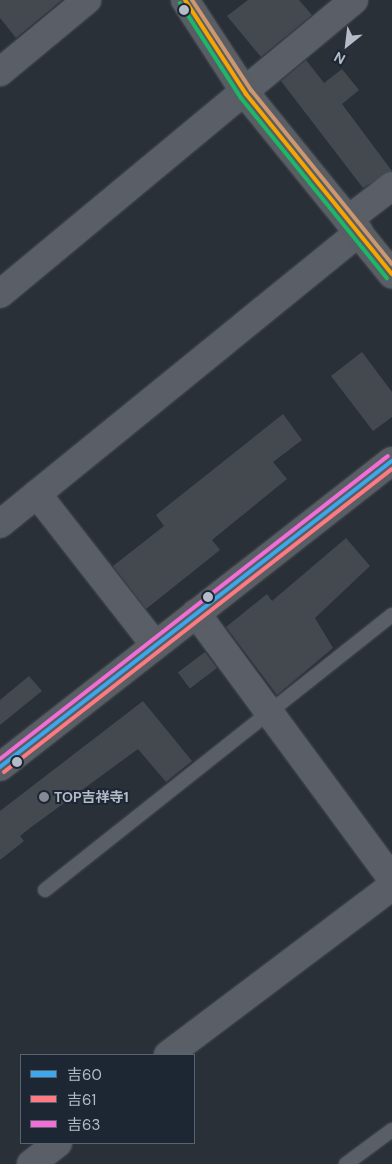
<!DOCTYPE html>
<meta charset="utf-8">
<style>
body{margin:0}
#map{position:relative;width:392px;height:1164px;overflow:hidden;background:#2a3038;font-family:"DM Sans","Noto Sans JP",sans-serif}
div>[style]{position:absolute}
.building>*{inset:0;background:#444950;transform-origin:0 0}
.roads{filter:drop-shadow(0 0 1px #484c53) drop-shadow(0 0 1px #484c53)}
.lane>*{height:14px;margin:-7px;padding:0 7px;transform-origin:7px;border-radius:7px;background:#5a5e66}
.street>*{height:28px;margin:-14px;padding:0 14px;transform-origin:14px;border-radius:14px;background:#5a5e66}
.secondary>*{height:28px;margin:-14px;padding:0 14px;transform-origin:14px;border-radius:14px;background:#595d64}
.bus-1>*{height:4px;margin:-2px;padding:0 2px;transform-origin:2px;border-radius:2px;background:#3ca7ec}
.bus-2>*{height:4px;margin:-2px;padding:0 2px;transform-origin:2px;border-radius:2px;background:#fe7a83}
.bus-3>*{height:4px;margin:-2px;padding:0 2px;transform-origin:2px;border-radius:2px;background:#f26dd5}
.bus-4>*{height:4px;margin:-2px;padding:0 2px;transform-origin:2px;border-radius:2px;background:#f7a600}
.bus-5>*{height:4px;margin:-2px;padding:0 2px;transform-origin:2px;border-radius:2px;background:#1ab867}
.bus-6>*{height:4px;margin:-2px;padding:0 2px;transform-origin:2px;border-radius:2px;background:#cd976f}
.dots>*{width:14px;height:14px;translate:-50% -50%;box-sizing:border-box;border:2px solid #1d2633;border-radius:50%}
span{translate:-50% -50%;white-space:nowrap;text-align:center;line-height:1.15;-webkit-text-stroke:4px #1d2633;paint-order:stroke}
.poi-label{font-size:14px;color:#b4bcc9;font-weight:700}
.left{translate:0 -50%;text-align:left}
.legend{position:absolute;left:20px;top:1054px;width:175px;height:90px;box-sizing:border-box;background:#1d2633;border:1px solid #59626f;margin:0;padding:6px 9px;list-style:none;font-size:15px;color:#b4bcc9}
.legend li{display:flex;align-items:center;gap:10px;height:25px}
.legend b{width:25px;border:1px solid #59626f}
.north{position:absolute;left:322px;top:20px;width:50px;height:50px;-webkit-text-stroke:4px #1d2633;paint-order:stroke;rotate:209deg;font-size:14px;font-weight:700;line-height:20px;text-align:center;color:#b4bcc9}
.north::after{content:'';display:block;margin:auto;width:18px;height:22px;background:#b4bcc9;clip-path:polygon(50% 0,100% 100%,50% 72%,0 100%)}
</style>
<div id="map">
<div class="building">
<div style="clip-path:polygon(0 0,62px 0,16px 38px,0 18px)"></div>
<div style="clip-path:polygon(248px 0,299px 0,312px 15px,261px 57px,227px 16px)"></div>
<div style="clip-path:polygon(306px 60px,324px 83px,342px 69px,359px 90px,342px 104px,392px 171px,363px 188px,281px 81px)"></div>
<div style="clip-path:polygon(362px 352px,392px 392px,392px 417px,373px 431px,331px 376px)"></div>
<div style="clip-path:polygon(283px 414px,302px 440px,273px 462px,287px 479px,212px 540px,220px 550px,146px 609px,113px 566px,164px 526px,156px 515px)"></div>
<div style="clip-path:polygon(346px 538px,370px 566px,315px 618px,333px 648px,277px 695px,226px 627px,267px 594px,272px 601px)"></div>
<div style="left:205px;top:652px;width:20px;height:34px;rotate:53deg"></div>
<div style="clip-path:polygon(29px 676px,42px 691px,0 725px,0 700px)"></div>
<div style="clip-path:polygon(143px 701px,192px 761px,166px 782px,138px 749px,30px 828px,20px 836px,24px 841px,0 860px,0 811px)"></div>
</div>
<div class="roads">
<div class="lane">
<div style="left:45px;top:890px;width:443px;rotate:-38.4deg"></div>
<div style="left:346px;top:1164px;width:57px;rotate:-36.5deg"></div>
</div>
<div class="street">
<div style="left:0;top:72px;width:113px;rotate:-39.6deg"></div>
<div style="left:349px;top:219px;width:54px;rotate:-37.5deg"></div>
<div style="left:0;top:294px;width:460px;rotate:-39.7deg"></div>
<div style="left:37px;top:494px;width:190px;rotate:52deg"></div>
<div style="left:0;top:524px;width:463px;rotate:-39.1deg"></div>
<div style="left:196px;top:613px;width:330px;rotate:53.6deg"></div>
<div style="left:168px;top:1055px;width:281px;rotate:-37deg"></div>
<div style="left:31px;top:1164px;width:34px;rotate:-38deg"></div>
</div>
<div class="secondary">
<div style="left:185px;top:0;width:112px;rotate:57deg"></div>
<div style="left:246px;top:94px;width:232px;rotate:51deg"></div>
<div style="left:0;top:767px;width:497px;rotate:-38deg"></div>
</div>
</div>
<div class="bus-1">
<div style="left:0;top:767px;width:497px;rotate:-38deg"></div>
</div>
<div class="bus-2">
<div style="left:4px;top:772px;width:492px;rotate:-38deg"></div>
</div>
<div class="bus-3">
<div style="left:0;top:759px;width:492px;rotate:-38deg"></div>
</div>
<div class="bus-4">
<div style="left:185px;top:0;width:112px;rotate:57deg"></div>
<div style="left:246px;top:94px;width:232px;rotate:51deg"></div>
</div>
<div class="bus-5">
<div style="left:180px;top:3px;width:113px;rotate:57.3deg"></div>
<div style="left:241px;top:98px;width:232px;rotate:51deg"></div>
</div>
<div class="bus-6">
<div style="left:192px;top:0;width:108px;rotate:56.8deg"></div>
<div style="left:251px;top:90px;width:224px;rotate:51deg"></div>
</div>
<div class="dots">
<div style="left:184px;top:10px;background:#b4bcc9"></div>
<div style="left:208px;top:597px;background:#b4bcc9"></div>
<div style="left:17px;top:762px;background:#b4bcc9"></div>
<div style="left:44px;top:797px;background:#848b96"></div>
</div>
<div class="poi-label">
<span class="left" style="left:54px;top:797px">TOP吉祥寺1</span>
</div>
<ul class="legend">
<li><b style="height:6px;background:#3ca7ec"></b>吉60</li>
<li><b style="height:6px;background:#fe7a83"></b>吉61</li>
<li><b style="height:6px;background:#f26dd5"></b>吉63</li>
</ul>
<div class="north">N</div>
</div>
